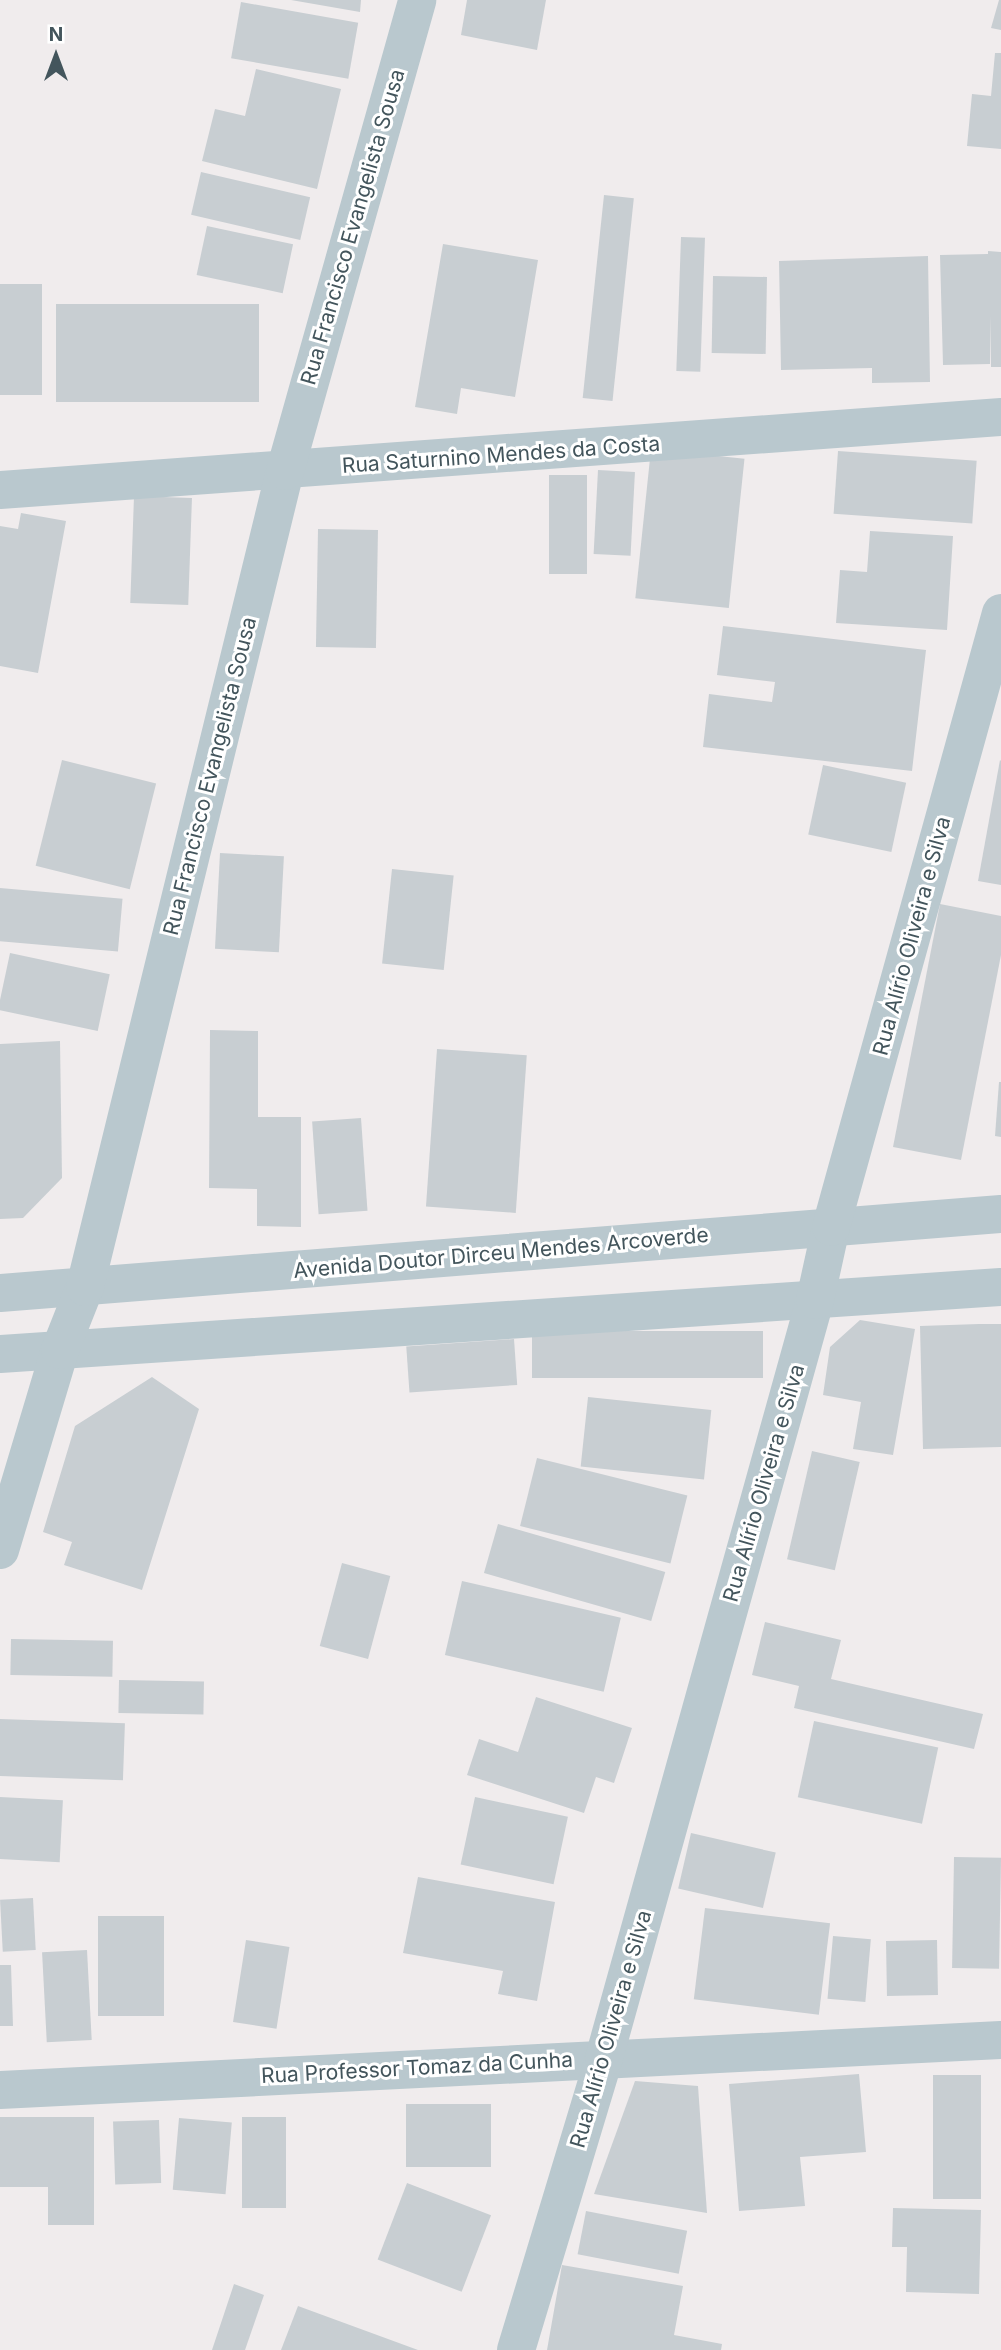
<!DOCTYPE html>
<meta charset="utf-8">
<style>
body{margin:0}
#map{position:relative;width:1001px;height:2350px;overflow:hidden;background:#f0eced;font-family:Inter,sans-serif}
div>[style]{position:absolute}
.building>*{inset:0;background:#c8ced2;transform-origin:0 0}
.minor>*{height:38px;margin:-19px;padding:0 19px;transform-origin:19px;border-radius:19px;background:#b9c8ce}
span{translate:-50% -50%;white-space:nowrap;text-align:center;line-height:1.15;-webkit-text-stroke:6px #fff;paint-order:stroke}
.street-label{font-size:21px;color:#43555c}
.north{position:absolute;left:21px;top:21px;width:70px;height:70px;-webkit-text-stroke:5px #fff;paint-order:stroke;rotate:0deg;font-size:19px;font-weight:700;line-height:28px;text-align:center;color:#43555c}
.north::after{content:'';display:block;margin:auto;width:24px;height:32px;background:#43555c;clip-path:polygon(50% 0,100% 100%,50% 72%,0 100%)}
</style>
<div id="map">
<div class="building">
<div style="clip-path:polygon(291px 0,361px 0,360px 12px)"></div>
<div style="clip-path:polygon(467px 0,546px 0,537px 50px,461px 35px)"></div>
<div style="clip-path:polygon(999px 0,1001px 0,1001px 30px,991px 28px)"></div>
<div style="left:241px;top:2px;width:119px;height:57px;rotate:10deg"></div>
<div style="clip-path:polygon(995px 53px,1001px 53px,1001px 149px,967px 146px,972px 94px,991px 96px)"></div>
<div style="clip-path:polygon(256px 69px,341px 89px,317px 189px,202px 161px,215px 109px,245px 116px)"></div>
<div style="left:201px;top:172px;width:112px;height:44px;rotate:13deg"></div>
<div style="left:604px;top:195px;width:30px;height:204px;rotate:6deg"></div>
<div style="left:207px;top:226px;width:88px;height:50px;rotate:12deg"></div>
<div style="left:681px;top:237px;width:24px;height:134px;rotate:2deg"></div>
<div style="clip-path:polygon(443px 244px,538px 260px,515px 397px,461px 388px,457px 414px,415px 407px)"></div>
<div style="clip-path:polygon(988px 251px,1001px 252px,1001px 367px,991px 367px,990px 316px,990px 364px,943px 365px,940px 255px,988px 254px)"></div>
<div style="clip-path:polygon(928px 256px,930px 382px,872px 383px,872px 368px,781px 370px,779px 261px)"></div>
<div style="left:713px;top:276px;width:54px;height:77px;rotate:1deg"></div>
<div style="left:0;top:284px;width:42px;height:111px"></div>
<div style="left:56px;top:304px;width:203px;height:98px"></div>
<div style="left:651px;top:449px;width:94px;height:150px;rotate:6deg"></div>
<div style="left:838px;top:451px;width:139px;height:63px;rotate:4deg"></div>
<div style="left:598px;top:470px;width:37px;height:84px;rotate:3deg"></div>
<div style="left:549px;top:475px;width:38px;height:99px"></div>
<div style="left:134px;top:496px;width:58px;height:107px;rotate:2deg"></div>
<div style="clip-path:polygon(21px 513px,66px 521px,38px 673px,0 666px,0 526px,18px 529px)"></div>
<div style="left:318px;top:529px;width:60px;height:118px;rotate:1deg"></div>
<div style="clip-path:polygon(870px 531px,953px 536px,947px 630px,836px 623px,840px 570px,867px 572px)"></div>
<div style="clip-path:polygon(723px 626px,926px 650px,912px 771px,703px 747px,709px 694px,772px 702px,775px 682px,717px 675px)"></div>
<div style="left:62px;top:760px;width:97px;height:109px;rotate:14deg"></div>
<div style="clip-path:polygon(1000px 760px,1001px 761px,1001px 885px,978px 881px)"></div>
<div style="left:823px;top:765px;width:85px;height:71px;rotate:12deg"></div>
<div style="left:220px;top:853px;width:64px;height:96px;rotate:3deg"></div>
<div style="left:392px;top:869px;width:62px;height:95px;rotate:6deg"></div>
<div style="left:0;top:888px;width:123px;height:53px;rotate:5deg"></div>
<div style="clip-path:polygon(940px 904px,1001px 916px,1001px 955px,961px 1160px,893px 1147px)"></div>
<div style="left:10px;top:953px;width:102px;height:58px;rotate:12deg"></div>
<div style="clip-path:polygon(210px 1030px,258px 1031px,258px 1117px,301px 1117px,301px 1227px,257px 1226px,257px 1189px,209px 1188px)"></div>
<div style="clip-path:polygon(60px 1041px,62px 1178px,23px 1218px,0 1219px,0 1044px)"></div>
<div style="left:437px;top:1049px;width:90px;height:158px;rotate:4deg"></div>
<div style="clip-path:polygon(999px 1082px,1001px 1082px,1001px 1137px,995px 1136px)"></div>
<div style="left:361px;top:1118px;width:93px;height:49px;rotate:86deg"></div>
<div style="clip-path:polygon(860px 1320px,915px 1329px,893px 1455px,853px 1449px,861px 1402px,823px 1395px,830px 1347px)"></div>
<div style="clip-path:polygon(979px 1324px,1001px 1324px,1001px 1447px,923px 1449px,920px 1326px)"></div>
<div style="left:532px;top:1331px;width:231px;height:47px"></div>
<div style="left:514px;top:1339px;width:46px;height:108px;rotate:86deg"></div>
<div style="clip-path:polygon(152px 1377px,199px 1409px,142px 1590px,64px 1565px,72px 1542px,43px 1532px,75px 1426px)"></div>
<div style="left:588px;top:1397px;width:124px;height:70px;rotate:6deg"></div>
<div style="left:812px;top:1451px;width:49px;height:111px;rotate:13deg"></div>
<div style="left:537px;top:1458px;width:155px;height:70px;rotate:14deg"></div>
<div style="left:498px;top:1524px;width:174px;height:51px;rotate:16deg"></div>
<div style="left:342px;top:1563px;width:50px;height:86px;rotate:15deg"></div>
<div style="left:462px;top:1581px;width:163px;height:76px;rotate:13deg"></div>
<div style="clip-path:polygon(765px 1622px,841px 1640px,831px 1679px,983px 1714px,974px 1749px,794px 1708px,799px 1686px,752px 1675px)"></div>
<div style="left:11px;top:1639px;width:102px;height:36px;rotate:1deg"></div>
<div style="left:119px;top:1680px;width:85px;height:33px;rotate:1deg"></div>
<div style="clip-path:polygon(536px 1697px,632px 1728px,614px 1783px,596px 1777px,584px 1813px,467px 1775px,479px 1739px,518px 1752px)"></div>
<div style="left:0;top:1719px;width:125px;height:57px;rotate:2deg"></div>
<div style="left:814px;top:1721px;width:127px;height:78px;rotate:12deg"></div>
<div style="left:0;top:1797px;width:63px;height:62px;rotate:3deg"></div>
<div style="left:475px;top:1797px;width:95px;height:69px;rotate:12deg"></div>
<div style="left:691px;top:1833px;width:87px;height:57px;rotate:13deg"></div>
<div style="left:954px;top:1857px;width:47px;height:111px;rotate:1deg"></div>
<div style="clip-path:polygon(418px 1877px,555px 1902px,537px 2001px,498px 1994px,503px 1971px,403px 1953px)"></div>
<div style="left:33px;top:1898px;width:52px;height:33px;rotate:87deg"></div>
<div style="left:705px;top:1908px;width:126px;height:92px;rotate:7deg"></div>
<div style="left:98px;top:1916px;width:66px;height:100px"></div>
<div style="left:833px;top:1936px;width:38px;height:63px;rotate:5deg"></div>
<div style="left:246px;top:1940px;width:44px;height:83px;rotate:9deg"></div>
<div style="left:937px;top:1940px;width:55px;height:51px;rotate:89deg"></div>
<div style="left:87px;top:1950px;width:90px;height:45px;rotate:87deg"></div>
<div style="clip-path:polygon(0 1965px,11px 1965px,13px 2026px,0 2026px)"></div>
<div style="clip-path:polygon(859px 2074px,866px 2152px,800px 2157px,805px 2206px,739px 2211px,729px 2084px)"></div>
<div style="left:933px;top:2075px;width:48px;height:124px"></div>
<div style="clip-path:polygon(635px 2081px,698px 2086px,707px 2213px,594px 2194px)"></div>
<div style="left:406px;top:2104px;width:85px;height:63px"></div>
<div style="clip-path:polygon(0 2117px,94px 2117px,94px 2225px,48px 2225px,48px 2187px,0 2187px)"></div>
<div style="left:242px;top:2117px;width:44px;height:91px"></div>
<div style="left:179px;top:2118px;width:53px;height:72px;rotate:5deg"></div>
<div style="left:159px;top:2120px;width:63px;height:46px;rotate:88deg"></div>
<div style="left:407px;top:2183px;width:90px;height:82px;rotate:21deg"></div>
<div style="clip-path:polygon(893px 2208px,981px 2210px,979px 2294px,906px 2292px,907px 2247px,892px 2247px)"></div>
<div style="left:586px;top:2211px;width:103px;height:44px;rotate:11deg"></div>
<div style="clip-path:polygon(562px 2265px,683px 2286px,674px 2335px,722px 2344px,721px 2350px,547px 2350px)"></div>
<div style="clip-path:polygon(234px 2284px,264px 2295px,245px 2350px,212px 2350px)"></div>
<div style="clip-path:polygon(298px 2306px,418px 2350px,281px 2350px)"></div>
</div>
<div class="minor">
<div style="left:0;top:490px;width:1004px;rotate:-4.17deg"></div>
<div style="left:0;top:1293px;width:1004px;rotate:-4.51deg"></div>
<div style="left:0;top:1354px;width:1003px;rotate:-3.83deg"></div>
<div style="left:0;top:1550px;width:209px;rotate:-73.3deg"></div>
<div style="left:60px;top:1350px;width:68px;rotate:-68.4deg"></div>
<div style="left:85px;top:1287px;width:840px;rotate:-76.23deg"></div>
<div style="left:285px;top:471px;width:489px;rotate:-74.3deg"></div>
<div style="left:0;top:2090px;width:1002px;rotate:-2.86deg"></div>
<div style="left:516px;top:2350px;width:305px;rotate:-73.2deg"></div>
<div style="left:604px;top:2058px;width:787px;rotate:-74.44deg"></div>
<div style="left:815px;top:1300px;width:75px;rotate:-77.6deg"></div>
<div style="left:831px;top:1227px;width:637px;rotate:-74.52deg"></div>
</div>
<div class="street-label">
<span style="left:353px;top:227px;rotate:-74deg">Rua Francisco Evangelista Sousa</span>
<span style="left:501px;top:455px;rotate:-4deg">Rua Saturnino Mendes da Costa</span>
<span style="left:210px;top:776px;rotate:-76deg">Rua Francisco Evangelista Sousa</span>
<span style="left:912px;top:936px;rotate:-75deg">Rua Alírio Oliveira e Silva</span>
<span style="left:501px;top:1253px;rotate:-5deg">Avenida Doutor Dirceu Mendes Arcoverde</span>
<span style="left:764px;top:1483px;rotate:-74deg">Rua Alírio Oliveira e Silva</span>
<span style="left:611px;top:2029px;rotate:-74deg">Rua Alírio Oliveira e Silva</span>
<span style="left:417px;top:2068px;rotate:-3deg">Rua Professor Tomaz da Cunha</span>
</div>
<div class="north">N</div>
</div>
